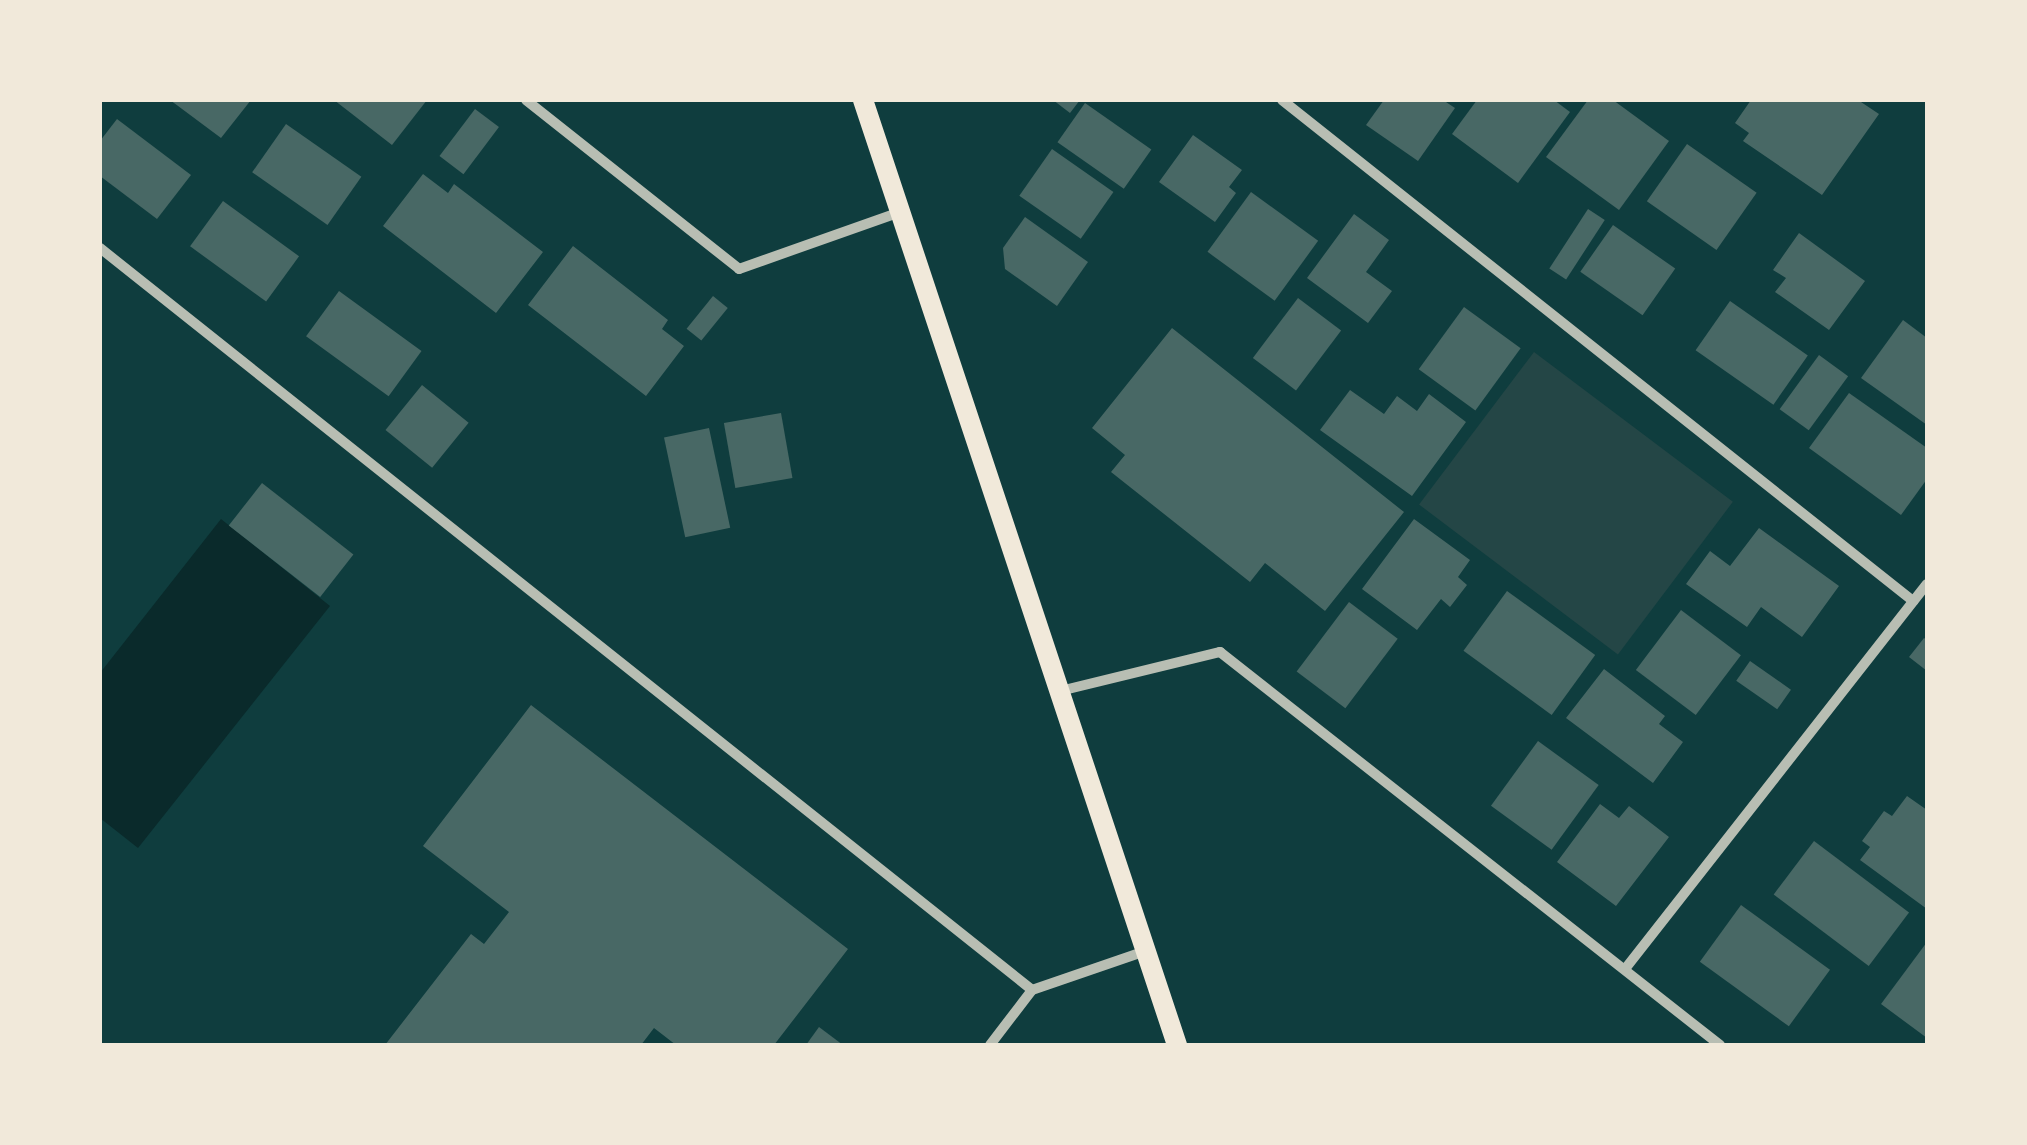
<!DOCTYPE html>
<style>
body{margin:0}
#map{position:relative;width:2027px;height:1145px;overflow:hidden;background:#0f3d3e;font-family:Karla,sans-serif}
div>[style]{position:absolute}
.green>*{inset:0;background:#244646;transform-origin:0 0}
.water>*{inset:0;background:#0a2a2b}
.building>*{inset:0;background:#486865;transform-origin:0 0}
.minor>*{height:10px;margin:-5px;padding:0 5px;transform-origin:5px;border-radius:5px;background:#b8beb3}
.secondary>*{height:20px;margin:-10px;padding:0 10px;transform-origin:10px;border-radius:10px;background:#f1e9da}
span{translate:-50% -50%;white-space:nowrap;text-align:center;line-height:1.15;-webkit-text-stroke:10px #f1e9da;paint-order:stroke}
.frame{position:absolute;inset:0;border:102px solid #f1e9da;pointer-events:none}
</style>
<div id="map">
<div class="green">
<div style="left:1534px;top:352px;width:249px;height:191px;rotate:37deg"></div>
</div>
<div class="water">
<div style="clip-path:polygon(221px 519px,330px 606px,138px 848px,100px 818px,100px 673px)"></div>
</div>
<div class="building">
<div style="clip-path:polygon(170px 100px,251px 100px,221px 138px)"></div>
<div style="clip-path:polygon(334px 100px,427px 100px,392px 145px)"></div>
<div style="clip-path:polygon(1053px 100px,1080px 100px,1070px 113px)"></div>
<div style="clip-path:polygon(1384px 100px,1443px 100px,1455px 108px,1418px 161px,1366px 125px)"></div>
<div style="clip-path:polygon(1477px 100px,1554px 100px,1570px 112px,1518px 183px,1452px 134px)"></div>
<div style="clip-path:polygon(1588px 100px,1613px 100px,1669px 141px,1619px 210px,1546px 157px)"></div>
<div style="clip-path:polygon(1751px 100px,1858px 100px,1879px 114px,1822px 195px,1743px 141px,1749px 133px,1735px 123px)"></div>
<div style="left:1085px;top:103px;width:81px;height:48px;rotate:35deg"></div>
<div style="left:475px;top:109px;width:30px;height:59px;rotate:37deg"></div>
<div style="clip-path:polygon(117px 119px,191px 175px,157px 219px,100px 176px,100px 141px)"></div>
<div style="left:286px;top:124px;width:92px;height:59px;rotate:35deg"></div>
<div style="clip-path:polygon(1193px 135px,1242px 170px,1229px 187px,1236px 193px,1215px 222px,1159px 182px)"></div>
<div style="left:1687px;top:144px;width:85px;height:70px;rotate:35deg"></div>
<div style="left:1052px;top:149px;width:75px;height:57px;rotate:35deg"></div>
<div style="clip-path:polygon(423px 174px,448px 193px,454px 184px,543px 252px,496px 313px,383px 226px)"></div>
<div style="left:1251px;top:192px;width:83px;height:74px;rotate:36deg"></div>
<div style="left:223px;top:201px;width:94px;height:56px;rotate:36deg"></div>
<div style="left:1588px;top:209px;width:20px;height:71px;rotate:33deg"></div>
<div style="clip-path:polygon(1354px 214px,1389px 240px,1366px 272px,1392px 291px,1368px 323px,1307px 278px)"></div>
<div style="clip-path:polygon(1025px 217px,1088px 262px,1057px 306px,1005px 269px,1003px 248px)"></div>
<div style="left:1613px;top:225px;width:76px;height:57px;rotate:35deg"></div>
<div style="clip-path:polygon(1799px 233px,1865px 281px,1829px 330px,1775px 292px,1786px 278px,1773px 270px)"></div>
<div style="clip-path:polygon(573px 246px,668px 320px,662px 329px,684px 346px,646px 396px,528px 305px)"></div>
<div style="left:339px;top:291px;width:102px;height:56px;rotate:36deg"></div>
<div style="left:713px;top:296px;width:19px;height:42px;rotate:39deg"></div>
<div style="left:1298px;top:298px;width:54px;height:75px;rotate:37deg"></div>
<div style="left:1730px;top:301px;width:95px;height:60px;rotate:35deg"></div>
<div style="left:1464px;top:307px;width:70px;height:77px;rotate:36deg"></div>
<div style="clip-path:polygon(1903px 320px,1927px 338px,1927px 425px,1861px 378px)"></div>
<div style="clip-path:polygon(1172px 328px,1404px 512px,1325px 611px,1265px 563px,1250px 582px,1111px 472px,1125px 455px,1092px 428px)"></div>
<div style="left:1819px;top:355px;width:36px;height:67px;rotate:36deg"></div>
<div style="left:422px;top:385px;width:60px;height:58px;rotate:39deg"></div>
<div style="clip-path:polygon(1350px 390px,1384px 414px,1397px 396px,1417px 411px,1429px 394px,1466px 422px,1412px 496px,1320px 430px)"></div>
<div style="clip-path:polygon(1849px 393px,1927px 448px,1927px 479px,1901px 515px,1809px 448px)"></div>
<div style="left:781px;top:413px;width:66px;height:58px;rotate:80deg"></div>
<div style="left:709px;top:428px;width:102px;height:46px;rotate:78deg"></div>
<div style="left:262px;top:483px;width:116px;height:54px;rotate:38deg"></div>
<div style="clip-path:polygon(1414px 519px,1470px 560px,1458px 577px,1467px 585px,1450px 607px,1441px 599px,1417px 630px,1362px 589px)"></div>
<div style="clip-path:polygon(1759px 528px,1839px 586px,1802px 637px,1761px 607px,1747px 627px,1686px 584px,1710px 551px,1730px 566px)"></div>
<div style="left:1507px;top:591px;width:109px;height:74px;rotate:36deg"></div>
<div style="left:1349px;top:602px;width:61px;height:87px;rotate:37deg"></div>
<div style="left:1681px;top:610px;width:75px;height:75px;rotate:37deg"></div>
<div style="clip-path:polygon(1924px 638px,1927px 640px,1927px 671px,1909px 657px)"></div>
<div style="left:1750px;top:661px;width:50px;height:24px;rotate:35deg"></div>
<div style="clip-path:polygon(1604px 669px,1665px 716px,1659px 724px,1683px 742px,1653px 783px,1566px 718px)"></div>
<div style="clip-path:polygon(531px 705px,848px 949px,774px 1045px,676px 1045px,654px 1028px,641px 1045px,385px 1045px,471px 934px,484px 944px,509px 912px,423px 846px)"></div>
<div style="left:1538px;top:741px;width:75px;height:80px;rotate:36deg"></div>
<div style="clip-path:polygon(1907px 796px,1927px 810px,1927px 909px,1860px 860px,1870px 847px,1862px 841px,1884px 811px,1892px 816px)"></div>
<div style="clip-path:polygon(1600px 804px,1619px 818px,1629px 806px,1669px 837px,1616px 906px,1557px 862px)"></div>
<div style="left:1814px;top:841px;width:119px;height:67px;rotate:37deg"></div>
<div style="left:1741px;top:905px;width:110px;height:70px;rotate:36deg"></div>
<div style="clip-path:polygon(1927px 942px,1927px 1038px,1881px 1004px)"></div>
<div style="clip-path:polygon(819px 1027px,843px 1045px,806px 1045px)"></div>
</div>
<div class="minor">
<div style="left:526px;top:100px;width:272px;rotate:38.4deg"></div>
<div style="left:739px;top:269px;width:171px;rotate:-19.5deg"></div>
<div style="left:1282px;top:100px;width:806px;rotate:38.45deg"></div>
<div style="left:100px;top:248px;width:1191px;rotate:38.52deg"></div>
<div style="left:1060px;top:691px;width:165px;rotate:-13.7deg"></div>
<div style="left:1220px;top:652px;width:636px;rotate:38.17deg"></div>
<div style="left:1625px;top:969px;width:489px;rotate:-51.9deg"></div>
<div style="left:990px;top:1045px;width:69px;rotate:-52.6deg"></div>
<div style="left:1032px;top:990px;width:120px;rotate:-19deg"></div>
</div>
<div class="secondary">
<div style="left:863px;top:100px;width:996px;rotate:71.62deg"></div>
</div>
<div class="frame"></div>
</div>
